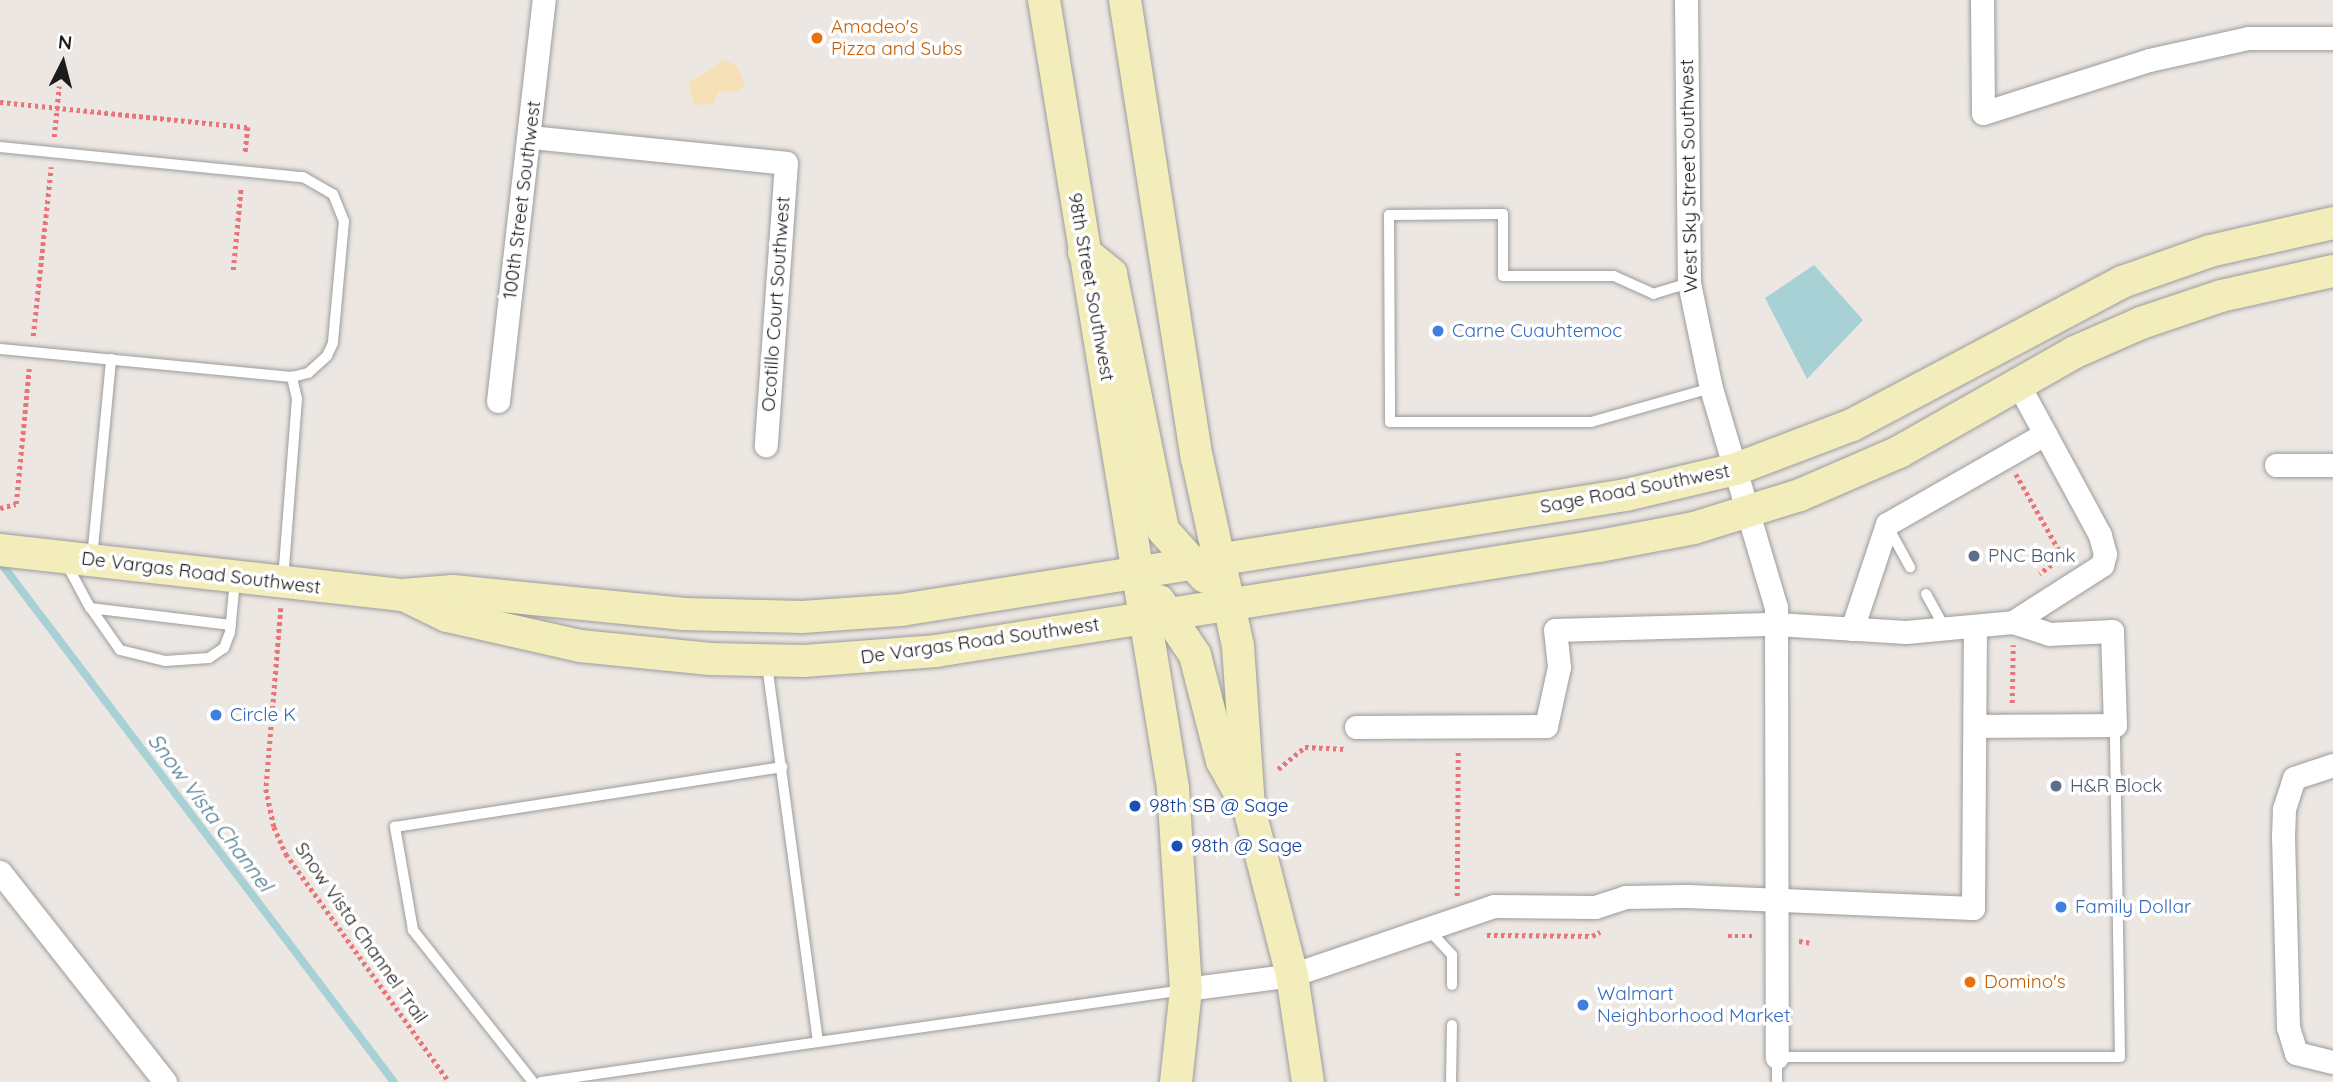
<!DOCTYPE html>
<style>
body{margin:0}
#map{position:relative;width:2333px;height:1082px;overflow:hidden;background:#ece7e2;font-family:Quicksand,sans-serif}
div>[style]{position:absolute}
.sand>*{inset:0;background:#f6e0b5}
.water>*{inset:0;background:#a7d1d5}
.stream>*{height:8px;margin:-4px;padding:0 4px;transform-origin:4px;border-radius:4px;background:#a7d1d5}
.path>*{height:4.5px;margin-top:-2.25px;transform-origin:0;background:repeating-linear-gradient(90deg,#ea7579 0 3.5px,transparent 0 7px)}
.roads{filter:drop-shadow(0 0 2px #9c9c9c) drop-shadow(0 0 2px #9c9c9c)}
.lane>*{height:10px;margin:-5px;padding:0 5px;transform-origin:5px;border-radius:5px;background:#fff}
.street>*{height:23px;margin:-11.5px;padding:0 11.5px;transform-origin:11.5px;border-radius:11.5px;background:#fff}
.secondary>*{height:32px;margin:-16px;padding:0 16px;transform-origin:16px;border-radius:16px;background:#f2edba}
.dots>*{width:19px;height:19px;translate:-50% -50%;box-sizing:border-box;border:4px solid #fff;border-radius:50%}
span{translate:-50% -50%;white-space:nowrap;text-align:center;line-height:1.15;-webkit-text-stroke:7px #fff;paint-order:stroke}
.food-label{font-size:19px;color:#c56008}
.left{translate:0 -50%;text-align:left}
.street-label{font-size:19px;color:#1b1b1b}
.shop-label{font-size:19px;color:#366cbe}
.service-label{font-size:19px;color:#4e5e75}
.transit-label{font-size:19px;color:#164399}
.water-label{font-size:21px;color:#4c7892;font-style:italic}
.north{position:absolute;left:28px;top:28px;width:70px;height:70px;-webkit-text-stroke:5px #fff;paint-order:stroke;rotate:6deg;font-size:19px;font-weight:700;line-height:28px;text-align:center;color:#1b1b1b}
.north::after{content:'';display:block;margin:auto;width:24px;height:32px;background:#1b1b1b;clip-path:polygon(50% 0,100% 100%,50% 72%,0 100%)}
</style>
<div id="map">
<div class="sand">
<div style="clip-path:polygon(724px 60px,737px 65px,745px 85px,735px 93px,719px 91px,713px 104px,695px 105px,688px 83px)"></div>
</div>
<div class="water">
<div style="clip-path:polygon(1814px 265px,1863px 320px,1807px 379px,1765px 298px)"></div>
</div>
<div class="stream">
<div style="left:0;top:562px;width:652px;rotate:52.85deg"></div>
</div>
<div class="path">
<div style="left:0;top:102px;width:249px;rotate:5.8deg"></div>
<div style="left:248px;top:127px;width:27px;rotate:96deg"></div>
<div style="left:54px;top:137px;width:51px;rotate:-84.4deg"></div>
<div style="left:233px;top:270px;width:83px;rotate:-84.5deg"></div>
<div style="left:33px;top:336px;width:170px;rotate:-83.9deg"></div>
<div style="left:2016px;top:474px;width:95px;rotate:60.5deg"></div>
<div style="left:2063px;top:557px;width:29px;rotate:144deg"></div>
<div style="left:0;top:508px;width:16px;rotate:-14deg"></div>
<div style="left:16px;top:504px;width:136px;rotate:-84.5deg"></div>
<div style="left:281px;top:608px;width:182px;rotate:94.7deg"></div>
<div style="left:266px;top:789px;width:39px;rotate:78deg"></div>
<div style="left:274px;top:827px;width:30px;rotate:66deg"></div>
<div style="left:286px;top:854px;width:280px;rotate:54.4deg"></div>
<div style="left:2012px;top:703px;width:58px;rotate:-89deg"></div>
<div style="left:1278px;top:769px;width:35px;rotate:-39deg"></div>
<div style="left:1305px;top:747px;width:41px;rotate:2.8deg"></div>
<div style="left:1457px;top:896px;width:146px;rotate:-89.6deg"></div>
<div style="left:1487px;top:935px;width:105px;rotate:0.5deg"></div>
<div style="left:1592px;top:936px;width:9px;rotate:-27deg"></div>
<div style="left:1728px;top:936px;width:27px"></div>
<div style="left:1799px;top:941px;width:12px;rotate:9deg"></div>
</div>
<div class="roads">
<div class="lane">
<div style="left:0;top:147px;width:304px;rotate:5.7deg"></div>
<div style="left:303px;top:177px;width:34px;rotate:30deg"></div>
<div style="left:333px;top:194px;width:29px;rotate:68deg"></div>
<div style="left:344px;top:221px;width:122px;rotate:95.2deg"></div>
<div style="left:333px;top:343px;width:14px;rotate:115deg"></div>
<div style="left:327px;top:356px;width:25px;rotate:138deg"></div>
<div style="left:308px;top:373px;width:16px;rotate:166deg"></div>
<div style="left:292px;top:377px;width:293px;rotate:-174.5deg"></div>
<div style="left:1689px;top:283px;width:37px;rotate:163deg"></div>
<div style="left:1654px;top:294px;width:44px;rotate:-155.8deg"></div>
<div style="left:1614px;top:276px;width:111px;rotate:180deg"></div>
<div style="left:1503px;top:276px;width:62px;rotate:-90deg"></div>
<div style="left:1503px;top:214px;width:114px;rotate:179.5deg"></div>
<div style="left:1389px;top:215px;width:207px;rotate:89.7deg"></div>
<div style="left:1390px;top:422px;width:201px"></div>
<div style="left:1591px;top:422px;width:125px;rotate:-15.8deg"></div>
<div style="left:1888px;top:527px;width:46px;rotate:61.2deg"></div>
<div style="left:92px;top:558px;width:200px;rotate:-84.5deg"></div>
<div style="left:66px;top:563px;width:47px;rotate:61.8deg"></div>
<div style="left:88px;top:604px;width:56px;rotate:55.2deg"></div>
<div style="left:120px;top:650px;width:46px;rotate:13.7deg"></div>
<div style="left:165px;top:661px;width:44px;rotate:-3.9deg"></div>
<div style="left:209px;top:658px;width:18px;rotate:-34deg"></div>
<div style="left:224px;top:648px;width:17px;rotate:-69deg"></div>
<div style="left:230px;top:632px;width:52px;rotate:-84.5deg"></div>
<div style="left:283px;top:580px;width:182px;rotate:-85.6deg"></div>
<div style="left:297px;top:399px;width:23px;rotate:-103deg"></div>
<div style="left:1926px;top:594px;width:39px;rotate:61deg"></div>
<div style="left:90px;top:608px;width:142px;rotate:6.9deg"></div>
<div style="left:1427px;top:928px;width:37px;rotate:47deg"></div>
<div style="left:1452px;top:955px;width:30px;rotate:90deg"></div>
<div style="left:818px;top:1042px;width:368px;rotate:-8.1deg"></div>
<div style="left:533px;top:1082px;width:194px;rotate:-128.3deg"></div>
<div style="left:413px;top:930px;width:105px;rotate:-99.9deg"></div>
<div style="left:395px;top:827px;width:392px;rotate:-8.8deg"></div>
<div style="left:541px;top:1082px;width:280px;rotate:-8.2deg"></div>
<div style="left:818px;top:1042px;width:382px;rotate:-97.7deg"></div>
<div style="left:1451px;top:1082px;width:57px;rotate:-89deg"></div>
<div style="left:1777px;top:1082px;width:25px;rotate:-90deg"></div>
<div style="left:1777px;top:1057px;width:343px"></div>
<div style="left:2120px;top:1057px;width:332px;rotate:-90.9deg"></div>
</div>
<div class="street">
<div style="left:1686px;top:0;width:283px;rotate:89.4deg"></div>
<div style="left:1689px;top:283px;width:107px;rotate:78.2deg"></div>
<div style="left:1711px;top:388px;width:228px;rotate:73.5deg"></div>
<div style="left:1776px;top:607px;width:450px;rotate:89.9deg"></div>
<div style="left:1982px;top:0;width:113px;rotate:89.5deg"></div>
<div style="left:1983px;top:113px;width:174px;rotate:-17.7deg"></div>
<div style="left:2149px;top:60px;width:101px;rotate:-12.5deg"></div>
<div style="left:2248px;top:38px;width:85px"></div>
<div style="left:531px;top:137px;width:256px;rotate:5.8deg"></div>
<div style="left:786px;top:163px;width:283px;rotate:94.1deg"></div>
<div style="left:498px;top:401px;width:404px;rotate:-83.5deg"></div>
<div style="left:2276px;top:465px;width:57px"></div>
<div style="left:2013px;top:622px;width:106px;rotate:-32.6deg"></div>
<div style="left:2102px;top:565px;width:11px;rotate:-75deg"></div>
<div style="left:2105px;top:554px;width:20px;rotate:-105deg"></div>
<div style="left:2100px;top:535px;width:170px;rotate:-118.5deg"></div>
<div style="left:1852px;top:629px;width:111px;rotate:-71.6deg"></div>
<div style="left:1887px;top:524px;width:182px;rotate:-29.7deg"></div>
<div style="left:1356px;top:727px;width:190px;rotate:-0.3deg"></div>
<div style="left:1546px;top:726px;width:60px;rotate:-77.6deg"></div>
<div style="left:1559px;top:667px;width:37px;rotate:-96deg"></div>
<div style="left:1555px;top:630px;width:221px;rotate:-1.6deg"></div>
<div style="left:1776px;top:624px;width:130px;rotate:3.5deg"></div>
<div style="left:1906px;top:632px;width:107px;rotate:-5.3deg"></div>
<div style="left:2013px;top:622px;width:38px;rotate:18deg"></div>
<div style="left:2049px;top:634px;width:63px;rotate:-2.7deg"></div>
<div style="left:2112px;top:631px;width:94px;rotate:88.2deg"></div>
<div style="left:2115px;top:725px;width:139px;rotate:179.6deg"></div>
<div style="left:2333px;top:765px;width:41px;rotate:161.6deg"></div>
<div style="left:2294px;top:778px;width:33px;rotate:108deg"></div>
<div style="left:2284px;top:809px;width:27px;rotate:92deg"></div>
<div style="left:2283px;top:836px;width:191px;rotate:88.5deg"></div>
<div style="left:2288px;top:1027px;width:27px;rotate:73deg"></div>
<div style="left:2296px;top:1053px;width:38px;rotate:14deg"></div>
<div style="left:0;top:872px;width:267px;rotate:51.8deg"></div>
<div style="left:1186px;top:989px;width:107px;rotate:-7.5deg"></div>
<div style="left:1292px;top:975px;width:213px;rotate:-18.9deg"></div>
<div style="left:1494px;top:906px;width:101px;rotate:0.6deg"></div>
<div style="left:1595px;top:907px;width:32px;rotate:-18deg"></div>
<div style="left:1625px;top:897px;width:62px;rotate:-0.9deg"></div>
<div style="left:1687px;top:896px;width:286px;rotate:2.4deg"></div>
<div style="left:1973px;top:908px;width:282px;rotate:-89.6deg"></div>
</div>
<div class="secondary">
<div style="left:1044px;top:0;width:798px;rotate:80.7deg"></div>
<div style="left:1173px;top:788px;width:201px;rotate:86.3deg"></div>
<div style="left:1186px;top:989px;width:94px;rotate:96.1deg"></div>
<div style="left:1125px;top:0;width:464px;rotate:81.1deg"></div>
<div style="left:1197px;top:458px;width:192px;rotate:77.7deg"></div>
<div style="left:1238px;top:646px;width:162px;rotate:86.1deg"></div>
<div style="left:1249px;top:808px;width:172px;rotate:75.6deg"></div>
<div style="left:1292px;top:975px;width:108px;rotate:81.5deg"></div>
<div style="left:1084px;top:252px;width:35px;rotate:39deg"></div>
<div style="left:1111px;top:274px;width:261px;rotate:78.5deg"></div>
<div style="left:1163px;top:530px;width:63px;rotate:48.2deg"></div>
<div style="left:0;top:550px;width:405px;rotate:6.4deg"></div>
<div style="left:402px;top:595px;width:51px;rotate:-4.5deg"></div>
<div style="left:453px;top:591px;width:232px;rotate:5.7deg"></div>
<div style="left:684px;top:614px;width:118px;rotate:1.5deg"></div>
<div style="left:802px;top:617px;width:99px;rotate:-4deg"></div>
<div style="left:901px;top:610px;width:734px;rotate:-9.01deg"></div>
<div style="left:1626px;top:495px;width:113px;rotate:-13.3deg"></div>
<div style="left:1736px;top:469px;width:124px;rotate:-20.8deg"></div>
<div style="left:1852px;top:425px;width:306px;rotate:-27.9deg"></div>
<div style="left:2122px;top:282px;width:93px;rotate:-19.4deg"></div>
<div style="left:2210px;top:251px;width:126px;rotate:-12.8deg"></div>
<div style="left:404px;top:595px;width:48px;rotate:26deg"></div>
<div style="left:447px;top:616px;width:136px;rotate:12.7deg"></div>
<div style="left:580px;top:646px;width:131px;rotate:5.7deg"></div>
<div style="left:710px;top:659px;width:94px;rotate:1.2deg"></div>
<div style="left:804px;top:661px;width:132px;rotate:-4.3deg"></div>
<div style="left:936px;top:651px;width:671px;rotate:-9deg"></div>
<div style="left:1599px;top:546px;width:97px;rotate:-10.7deg"></div>
<div style="left:1694px;top:528px;width:111px;rotate:-17.3deg"></div>
<div style="left:1800px;top:495px;width:108px;rotate:-23.5deg"></div>
<div style="left:1899px;top:452px;width:202px;rotate:-29.6deg"></div>
<div style="left:2075px;top:352px;width:72px;rotate:-23.7deg"></div>
<div style="left:2141px;top:323px;width:84px;rotate:-18.6deg"></div>
<div style="left:2221px;top:296px;width:115px;rotate:-12.6deg"></div>
<div style="left:1159px;top:601px;width:65px;rotate:56.3deg"></div>
<div style="left:1195px;top:655px;width:109px;rotate:75.7deg"></div>
<div style="left:1222px;top:761px;width:47px;rotate:60.7deg"></div>
</div>
</div>
<div class="dots">
<div style="left:817px;top:38px;background:#e8710a"></div>
<div style="left:1438px;top:331px;background:#3f7fe0"></div>
<div style="left:1974px;top:556px;background:#5c6f8a"></div>
<div style="left:216px;top:715px;background:#3f7fe0"></div>
<div style="left:2056px;top:786px;background:#5c6f8a"></div>
<div style="left:1135px;top:806px;background:#1a4fb4"></div>
<div style="left:1177px;top:846px;background:#1a4fb4"></div>
<div style="left:2061px;top:907px;background:#3f7fe0"></div>
<div style="left:1970px;top:982px;background:#e8710a"></div>
<div style="left:1583px;top:1005px;background:#3f7fe0"></div>
</div>
<div class="food-label">
<span class="left" style="left:831px;top:38px">Amadeo's<br>Pizza and Subs</span>
<span class="left" style="left:1984px;top:982px">Domino's</span>
</div>
<div class="street-label">
<span style="left:1689px;top:176px;rotate:-91deg">West Sky Street Southwest</span>
<span style="left:522px;top:200px;rotate:-83deg">100th Street Southwest</span>
<span style="left:1091px;top:287px;rotate:80deg">98th Street Southwest</span>
<span style="left:776px;top:304px;rotate:-86deg">Ocotillo Court Southwest</span>
<span style="left:1635px;top:489px;rotate:-11deg">Sage Road Southwest</span>
<span style="left:201px;top:573px;rotate:7deg">De Vargas Road Southwest</span>
<span style="left:980px;top:641px;rotate:-8deg">De Vargas Road Southwest</span>
<span style="left:361px;top:933px;rotate:55deg">Snow Vista Channel Trail</span>
</div>
<div class="shop-label">
<span class="left" style="left:1452px;top:331px">Carne Cuauhtemoc</span>
<span class="left" style="left:230px;top:715px">Circle K</span>
<span class="left" style="left:2075px;top:907px">Family Dollar</span>
<span class="left" style="left:1597px;top:1005px">Walmart<br>Neighborhood Market</span>
</div>
<div class="service-label">
<span class="left" style="left:1988px;top:556px">PNC Bank</span>
<span class="left" style="left:2070px;top:786px">H&amp;R Block</span>
</div>
<div class="transit-label">
<span class="left" style="left:1149px;top:806px">98th SB @ Sage</span>
<span class="left" style="left:1191px;top:846px">98th @ Sage</span>
</div>
<div class="water-label">
<span style="left:211px;top:812px;rotate:53deg">Snow Vista Channel</span>
</div>
<div class="north">N</div>
</div>
